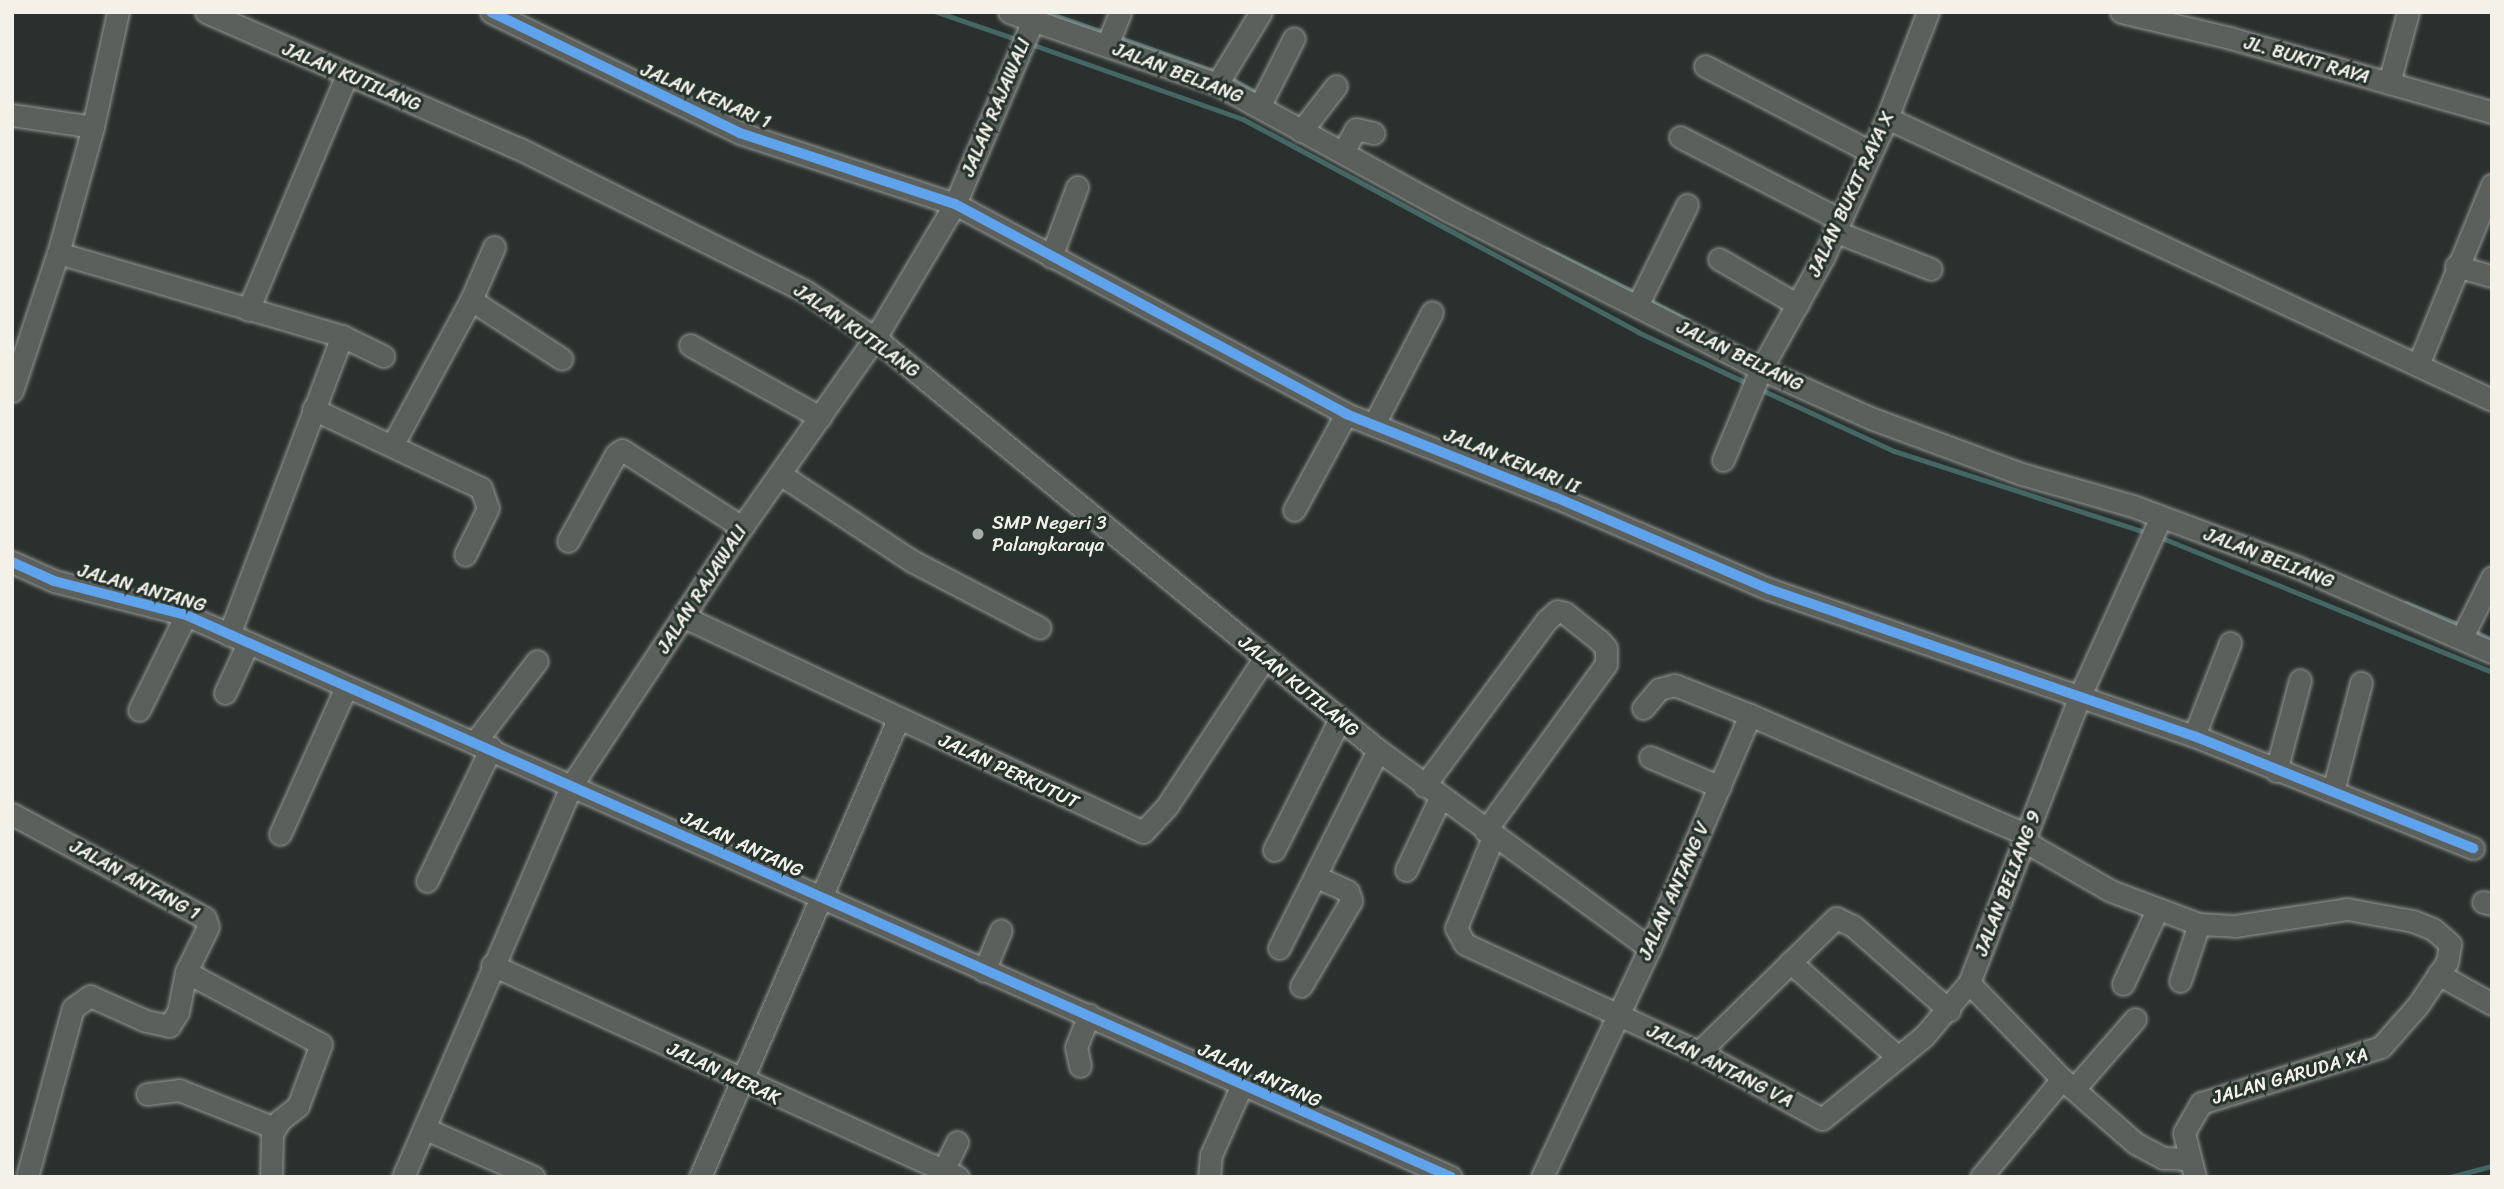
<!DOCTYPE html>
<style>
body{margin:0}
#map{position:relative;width:2504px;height:1189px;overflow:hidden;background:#29302d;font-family:Sriracha,sans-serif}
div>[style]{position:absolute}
.stream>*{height:4.5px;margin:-2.25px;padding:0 2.25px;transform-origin:2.25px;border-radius:2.25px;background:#446765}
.roads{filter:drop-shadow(0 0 2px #969996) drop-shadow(0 0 2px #969996)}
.minor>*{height:21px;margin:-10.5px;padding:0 10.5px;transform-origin:10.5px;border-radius:10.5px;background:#5c605c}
.cycleway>*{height:10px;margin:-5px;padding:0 5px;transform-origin:5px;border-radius:5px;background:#60a3ed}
.dots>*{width:19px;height:19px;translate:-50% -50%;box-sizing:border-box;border:4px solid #26332d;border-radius:50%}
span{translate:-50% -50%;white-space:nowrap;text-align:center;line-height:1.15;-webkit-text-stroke:6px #26332d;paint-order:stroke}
.street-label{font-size:19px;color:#f4f1e8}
.poi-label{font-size:19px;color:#f4f1e8}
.left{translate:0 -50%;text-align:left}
.frame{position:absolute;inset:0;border:14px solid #f4f1e8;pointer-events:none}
</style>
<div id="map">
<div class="stream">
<div style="left:937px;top:12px;width:87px;rotate:18.9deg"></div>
<div style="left:1045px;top:12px;width:65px;rotate:19deg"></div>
<div style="left:1118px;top:37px;width:107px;rotate:19.6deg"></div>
<div style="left:1031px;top:44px;width:225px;rotate:19.5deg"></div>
<div style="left:1243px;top:119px;width:449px;rotate:28.3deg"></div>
<div style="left:1638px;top:332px;width:123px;rotate:25.1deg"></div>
<div style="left:1230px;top:78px;width:33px;rotate:29deg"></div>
<div style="left:1547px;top:249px;width:99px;rotate:26.3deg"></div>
<div style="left:1647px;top:299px;width:47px;rotate:27.6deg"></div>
<div style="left:1760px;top:389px;width:148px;rotate:24.8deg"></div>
<div style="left:1894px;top:451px;width:267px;rotate:17.9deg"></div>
<div style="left:2160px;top:537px;width:358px;rotate:22.1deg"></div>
<div style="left:2406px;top:603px;width:61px;rotate:22deg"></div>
<div style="left:2474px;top:631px;width:20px;rotate:27deg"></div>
<div style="left:2450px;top:1177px;width:43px;rotate:-14.7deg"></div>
</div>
<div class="roads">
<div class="minor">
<div style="left:118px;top:12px;width:118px;rotate:102.3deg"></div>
<div style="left:93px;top:127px;width:131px;rotate:105.5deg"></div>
<div style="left:58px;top:253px;width:296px;rotate:16.3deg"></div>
<div style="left:342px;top:336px;width:46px;rotate:26deg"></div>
<div style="left:206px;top:12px;width:340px;rotate:23.6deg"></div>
<div style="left:518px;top:148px;width:321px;rotate:26.5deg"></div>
<div style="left:805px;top:291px;width:84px;rotate:33.9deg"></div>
<div style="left:875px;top:338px;width:650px;rotate:39.32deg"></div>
<div style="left:1378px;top:750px;width:336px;rotate:36.1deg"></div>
<div style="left:491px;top:12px;width:277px;rotate:25.9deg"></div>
<div style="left:740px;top:133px;width:226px;rotate:18.3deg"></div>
<div style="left:955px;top:204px;width:444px;rotate:28.2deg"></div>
<div style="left:1346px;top:414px;width:225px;rotate:21.7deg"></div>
<div style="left:1555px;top:497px;width:233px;rotate:23.3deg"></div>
<div style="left:1769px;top:589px;width:450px;rotate:19.1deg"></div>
<div style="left:2194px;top:736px;width:301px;rotate:21.9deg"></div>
<div style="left:1009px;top:12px;width:220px;rotate:19.1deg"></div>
<div style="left:1217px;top:84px;width:267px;rotate:28.7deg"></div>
<div style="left:1451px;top:212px;width:347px;rotate:26.9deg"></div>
<div style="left:1761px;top:369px;width:123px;rotate:24.1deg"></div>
<div style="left:1873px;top:419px;width:159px;rotate:20.3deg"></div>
<div style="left:2022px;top:474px;width:116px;rotate:16.1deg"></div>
<div style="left:2133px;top:506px;width:175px;rotate:20.4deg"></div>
<div style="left:2297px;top:567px;width:213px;rotate:23.6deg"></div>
<div style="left:2121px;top:12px;width:112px;rotate:13.4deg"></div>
<div style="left:2230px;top:38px;width:272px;rotate:15.8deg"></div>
<div style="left:1107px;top:45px;width:35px;rotate:-68deg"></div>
<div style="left:1705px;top:66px;width:187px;rotate:27.4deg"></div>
<div style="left:2389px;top:83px;width:73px;rotate:-75deg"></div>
<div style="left:1217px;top:84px;width:84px;rotate:-58.6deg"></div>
<div style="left:1259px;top:107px;width:77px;rotate:-63.1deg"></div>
<div style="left:12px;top:115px;width:82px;rotate:8.4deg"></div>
<div style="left:1887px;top:118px;width:667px;rotate:24.99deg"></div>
<div style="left:1301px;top:131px;width:57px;rotate:-52.1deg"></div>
<div style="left:1680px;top:137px;width:179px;rotate:27.3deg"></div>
<div style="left:1343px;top:152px;width:26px;rotate:-61deg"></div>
<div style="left:1356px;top:129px;width:18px;rotate:13deg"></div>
<div style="left:1834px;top:231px;width:104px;rotate:21.4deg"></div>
<div style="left:1051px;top:257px;width:75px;rotate:-69.6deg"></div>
<div style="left:1719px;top:259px;width:91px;rotate:30.2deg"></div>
<div style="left:2456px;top:266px;width:37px;rotate:16deg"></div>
<div style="left:471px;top:300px;width:58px;rotate:-66.5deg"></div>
<div style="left:1637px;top:306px;width:113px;rotate:-63.7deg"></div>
<div style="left:248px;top:310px;width:255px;rotate:-67.2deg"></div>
<div style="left:690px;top:345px;width:149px;rotate:29deg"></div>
<div style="left:2418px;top:365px;width:195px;rotate:-67.7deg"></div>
<div style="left:12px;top:391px;width:145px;rotate:-71.6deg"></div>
<div style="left:313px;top:409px;width:186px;rotate:25.2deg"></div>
<div style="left:481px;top:488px;width:21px;rotate:71deg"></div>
<div style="left:488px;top:508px;width:52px;rotate:116.1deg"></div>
<div style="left:1374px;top:424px;width:126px;rotate:-62.6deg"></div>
<div style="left:393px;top:444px;width:164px;rotate:-61.6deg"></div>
<div style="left:471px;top:300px;width:108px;rotate:33deg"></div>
<div style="left:1723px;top:460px;width:99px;rotate:-67.3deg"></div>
<div style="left:1761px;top:369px;width:127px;rotate:-60.8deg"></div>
<div style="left:1823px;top:258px;width:154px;rotate:-65.4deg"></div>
<div style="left:1887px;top:118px;width:114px;rotate:-68.9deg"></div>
<div style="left:780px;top:474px;width:158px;rotate:33.4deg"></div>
<div style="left:912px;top:561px;width:144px;rotate:27.6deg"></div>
<div style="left:1294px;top:510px;width:109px;rotate:-61.6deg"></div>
<div style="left:2161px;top:517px;width:199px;rotate:114.4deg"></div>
<div style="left:2079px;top:698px;width:305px;rotate:111.1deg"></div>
<div style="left:1969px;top:983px;width:134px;rotate:45.9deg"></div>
<div style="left:2062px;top:1079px;width:97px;rotate:41.2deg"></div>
<div style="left:2135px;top:1143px;width:32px;rotate:28deg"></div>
<div style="left:2163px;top:1158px;width:26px;rotate:2deg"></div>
<div style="left:568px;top:541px;width:99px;rotate:-61.1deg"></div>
<div style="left:616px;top:454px;width:7px;rotate:-34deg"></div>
<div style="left:622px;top:450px;width:143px;rotate:32.7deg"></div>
<div style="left:12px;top:562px;width:46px;rotate:24.3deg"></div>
<div style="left:54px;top:581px;width:136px;rotate:14.4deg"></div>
<div style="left:186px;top:615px;width:1384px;rotate:23.95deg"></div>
<div style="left:684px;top:617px;width:507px;rotate:25.1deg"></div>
<div style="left:1143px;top:832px;width:35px;rotate:-47deg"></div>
<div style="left:1167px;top:806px;width:176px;rotate:-56.6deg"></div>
<div style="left:229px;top:635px;width:320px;rotate:-69.3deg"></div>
<div style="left:2462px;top:637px;width:67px;rotate:-63.4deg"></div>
<div style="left:225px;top:693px;width:55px;rotate:-65.3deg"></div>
<div style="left:139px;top:710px;width:106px;rotate:-63.7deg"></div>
<div style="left:1750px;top:715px;width:302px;rotate:23.4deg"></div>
<div style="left:2194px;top:736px;width:100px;rotate:-68.8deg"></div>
<div style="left:475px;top:742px;width:102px;rotate:-52.6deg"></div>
<div style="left:1650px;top:757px;width:76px;rotate:23.2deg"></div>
<div style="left:2276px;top:771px;width:94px;rotate:-75.2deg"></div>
<div style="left:1424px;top:786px;width:207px;rotate:-53.5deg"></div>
<div style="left:1547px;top:620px;width:13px;rotate:-42deg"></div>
<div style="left:1557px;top:611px;width:8px;rotate:14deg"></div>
<div style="left:1565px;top:613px;width:45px;rotate:38.7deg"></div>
<div style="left:1600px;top:641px;width:9px;rotate:49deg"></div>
<div style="left:1606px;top:648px;width:16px;rotate:90deg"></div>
<div style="left:1606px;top:664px;width:206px;rotate:125.9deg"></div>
<div style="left:2333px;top:791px;width:112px;rotate:-75.5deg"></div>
<div style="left:12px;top:814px;width:219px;rotate:28.3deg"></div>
<div style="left:205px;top:918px;width:9px;rotate:72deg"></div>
<div style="left:208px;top:927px;width:50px;rotate:116.1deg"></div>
<div style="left:280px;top:834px;width:161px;rotate:-65.8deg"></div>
<div style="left:1493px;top:837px;width:98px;rotate:112.1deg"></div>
<div style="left:1456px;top:928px;width:18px;rotate:61deg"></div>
<div style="left:1465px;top:944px;width:258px;rotate:24.8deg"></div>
<div style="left:1699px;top:1052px;width:140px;rotate:28.6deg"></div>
<div style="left:1822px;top:1119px;width:132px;rotate:-39.1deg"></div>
<div style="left:1924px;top:1036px;width:70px;rotate:-49.7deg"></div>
<div style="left:2024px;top:841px;width:100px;rotate:29.9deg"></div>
<div style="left:2111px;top:891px;width:94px;rotate:20.6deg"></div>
<div style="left:2199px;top:924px;width:36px;rotate:3deg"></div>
<div style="left:2235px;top:926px;width:113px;rotate:-8.6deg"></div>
<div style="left:2347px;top:909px;width:67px;rotate:10.3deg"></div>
<div style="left:2413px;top:921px;width:22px;rotate:22deg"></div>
<div style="left:2433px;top:929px;width:23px;rotate:41deg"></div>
<div style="left:2450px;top:944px;width:18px;rotate:99deg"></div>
<div style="left:2447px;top:962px;width:52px;rotate:124deg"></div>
<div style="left:2418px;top:1005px;width:56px;rotate:131.4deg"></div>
<div style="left:2381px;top:1047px;width:189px;rotate:162.7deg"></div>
<div style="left:2201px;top:1103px;width:34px;rotate:120deg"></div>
<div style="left:2184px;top:1133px;width:45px;rotate:76deg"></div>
<div style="left:1274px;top:850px;width:147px;rotate:-63.3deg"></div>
<div style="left:1406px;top:870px;width:80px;rotate:-64.7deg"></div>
<div style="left:427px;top:881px;width:148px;rotate:-64.3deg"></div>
<div style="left:2483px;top:902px;width:9px;rotate:13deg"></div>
<div style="left:1279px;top:948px;width:80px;rotate:-63.4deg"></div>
<div style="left:1790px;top:962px;width:141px;rotate:41.3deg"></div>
<div style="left:492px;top:965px;width:512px;rotate:24.46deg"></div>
<div style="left:984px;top:971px;width:44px;rotate:-67.5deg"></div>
<div style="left:2438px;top:974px;width:62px;rotate:29.1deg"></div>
<div style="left:2180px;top:981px;width:60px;rotate:-71.6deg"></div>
<div style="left:2123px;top:984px;width:81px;rotate:-65.3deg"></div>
<div style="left:1301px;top:986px;width:99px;rotate:-59.5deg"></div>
<div style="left:1351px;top:901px;width:10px;rotate:-107deg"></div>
<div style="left:1348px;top:891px;width:36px;rotate:-156deg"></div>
<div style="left:1315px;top:876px;width:141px;rotate:-63.4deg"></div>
<div style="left:1699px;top:1052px;width:192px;rotate:-44.4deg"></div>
<div style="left:1836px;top:918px;width:19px;rotate:25deg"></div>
<div style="left:1853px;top:926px;width:128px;rotate:41.2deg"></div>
<div style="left:1080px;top:1066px;width:19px;rotate:-102deg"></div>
<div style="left:1076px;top:1047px;width:35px;rotate:-68deg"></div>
<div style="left:2074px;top:1089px;width:93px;rotate:-48.9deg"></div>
<div style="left:147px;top:1094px;width:32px;rotate:-7deg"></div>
<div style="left:179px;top:1090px;width:103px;rotate:21.6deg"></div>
<div style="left:424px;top:1128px;width:120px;rotate:24deg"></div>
<div style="left:27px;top:1177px;width:175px;rotate:-74.8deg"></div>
<div style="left:73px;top:1008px;width:21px;rotate:-35deg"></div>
<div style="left:90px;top:996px;width:61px;rotate:24.1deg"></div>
<div style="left:146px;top:1021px;width:24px;rotate:12deg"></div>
<div style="left:169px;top:1026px;width:17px;rotate:-57deg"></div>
<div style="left:178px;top:1012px;width:41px;rotate:-78.7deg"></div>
<div style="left:186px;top:972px;width:153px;rotate:28.1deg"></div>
<div style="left:321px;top:1044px;width:66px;rotate:110.4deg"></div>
<div style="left:298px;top:1106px;width:23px;rotate:142deg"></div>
<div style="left:280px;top:1120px;width:16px;rotate:120deg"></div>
<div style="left:272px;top:1134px;width:43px;rotate:91.3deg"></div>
<div style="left:403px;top:1177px;width:426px;rotate:-66.7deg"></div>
<div style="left:571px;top:786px;width:310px;rotate:-56.6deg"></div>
<div style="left:742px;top:527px;width:231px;rotate:-54.9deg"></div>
<div style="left:875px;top:338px;width:156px;rotate:-59.2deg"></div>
<div style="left:955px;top:204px;width:200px;rotate:-67deg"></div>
<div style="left:700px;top:1177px;width:498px;rotate:-66.6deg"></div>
<div style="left:940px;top:1177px;width:39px;rotate:-64deg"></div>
<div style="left:1209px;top:1177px;width:22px;rotate:-85deg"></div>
<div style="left:1211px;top:1155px;width:74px;rotate:-66.2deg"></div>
<div style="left:1542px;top:1177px;width:253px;rotate:-64.8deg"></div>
<div style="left:1650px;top:948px;width:254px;rotate:-66.8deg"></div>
<div style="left:1750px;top:715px;width:81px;rotate:-158.2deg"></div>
<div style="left:1675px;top:685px;width:16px;rotate:166deg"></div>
<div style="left:1659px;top:689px;width:25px;rotate:130deg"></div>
<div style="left:1981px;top:1177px;width:127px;rotate:-50.4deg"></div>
</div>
</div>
<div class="cycleway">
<div style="left:491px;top:12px;width:277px;rotate:25.9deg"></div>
<div style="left:740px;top:133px;width:226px;rotate:18.3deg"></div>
<div style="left:955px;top:204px;width:444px;rotate:28.2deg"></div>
<div style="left:1346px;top:414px;width:225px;rotate:21.7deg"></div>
<div style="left:1555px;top:497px;width:233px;rotate:23.3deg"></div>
<div style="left:1769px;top:589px;width:450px;rotate:19.1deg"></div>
<div style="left:2194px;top:736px;width:301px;rotate:21.9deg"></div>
<div style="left:12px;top:562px;width:46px;rotate:24.3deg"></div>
<div style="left:54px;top:581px;width:136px;rotate:14.4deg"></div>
<div style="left:186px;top:615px;width:1384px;rotate:23.95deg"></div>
</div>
<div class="dots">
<div style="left:978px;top:534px;background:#adada7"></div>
</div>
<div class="street-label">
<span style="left:2307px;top:60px;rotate:16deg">JL. BUKIT RAYA</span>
<span style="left:1178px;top:73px;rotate:21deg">JALAN BELIANG</span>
<span style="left:352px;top:77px;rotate:23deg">JALAN KUTILANG</span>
<span style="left:706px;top:96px;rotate:23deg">JALAN KENARI 1</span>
<span style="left:996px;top:107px;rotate:-67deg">JALAN RAJAWALI</span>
<span style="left:1851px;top:194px;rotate:-65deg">JALAN BUKIT RAYA X</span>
<span style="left:857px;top:331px;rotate:35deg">JALAN KUTILANG</span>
<span style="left:1740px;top:356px;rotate:26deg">JALAN BELIANG</span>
<span style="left:1512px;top:461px;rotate:22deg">JALAN KENARI II</span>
<span style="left:2269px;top:558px;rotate:21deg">JALAN BELIANG</span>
<span style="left:142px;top:588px;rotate:16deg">JALAN ANTANG</span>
<span style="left:702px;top:589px;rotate:-57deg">JALAN RAJAWALI</span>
<span style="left:1299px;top:686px;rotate:39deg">JALAN KUTILANG</span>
<span style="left:1009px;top:771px;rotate:25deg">JALAN PERKUTUT</span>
<span style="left:742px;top:844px;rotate:25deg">JALAN ANTANG</span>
<span style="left:135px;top:880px;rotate:29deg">JALAN ANTANG 1</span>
<span style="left:2008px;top:883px;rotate:-69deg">JALAN BELIANG 9</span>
<span style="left:1674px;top:891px;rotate:-66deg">JALAN ANTANG V</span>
<span style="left:1720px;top:1066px;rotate:27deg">JALAN ANTANG VA</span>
<span style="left:724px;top:1073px;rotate:25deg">JALAN MERAK</span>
<span style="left:1260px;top:1075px;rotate:24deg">JALAN ANTANG</span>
<span style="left:2290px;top:1076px;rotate:-16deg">JALAN GARUDA XA</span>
</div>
<div class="poi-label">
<span class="left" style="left:992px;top:534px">SMP Negeri 3<br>Palangkaraya</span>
</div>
<div class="frame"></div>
</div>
